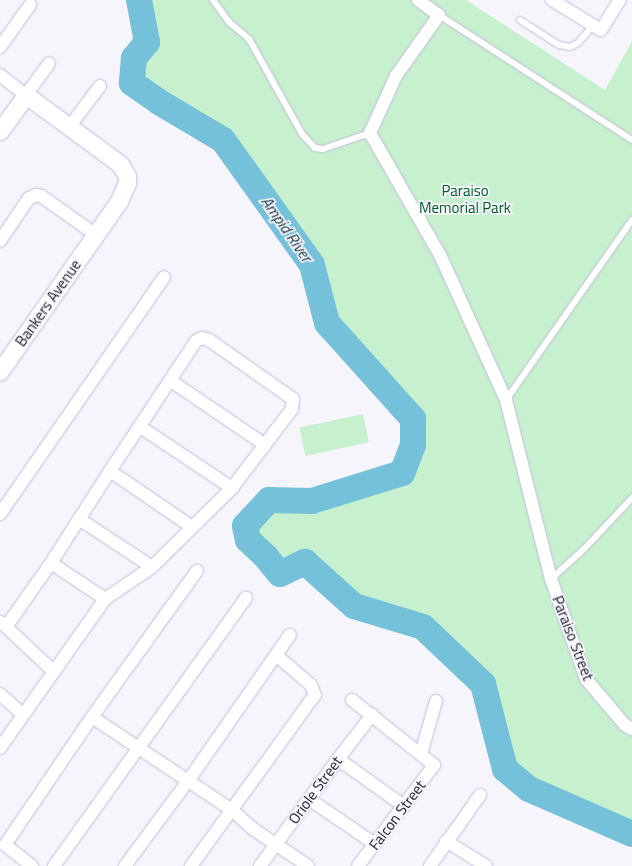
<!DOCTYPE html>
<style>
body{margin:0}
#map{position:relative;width:632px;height:866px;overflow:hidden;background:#f6f5fc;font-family:"Titillium Web",sans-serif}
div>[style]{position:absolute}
.green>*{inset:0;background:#c7f0ce;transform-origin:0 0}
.river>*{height:26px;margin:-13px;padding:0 13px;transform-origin:13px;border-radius:13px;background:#75c1da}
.roads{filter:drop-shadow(0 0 1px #c3bdde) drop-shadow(0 0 1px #c3bdde)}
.lane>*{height:6px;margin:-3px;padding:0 3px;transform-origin:3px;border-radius:3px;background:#fff}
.street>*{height:12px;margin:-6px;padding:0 6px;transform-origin:6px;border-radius:6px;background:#fff}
.secondary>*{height:17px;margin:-8.5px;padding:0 8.5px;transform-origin:8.5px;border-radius:8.5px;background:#fff}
span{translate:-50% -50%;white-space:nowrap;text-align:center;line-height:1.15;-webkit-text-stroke:3.5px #f6f5fc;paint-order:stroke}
.park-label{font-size:15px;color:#025c27}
.street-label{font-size:15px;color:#262430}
.water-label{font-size:16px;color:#0e333e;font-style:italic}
</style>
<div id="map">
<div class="green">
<div style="clip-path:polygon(139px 0,466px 0,605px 90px,632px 41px,632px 834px,529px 789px,505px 769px,483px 684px,423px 627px,354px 606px,305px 562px,280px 574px,266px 557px,248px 540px,245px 526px,269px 500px,312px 501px,402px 473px,413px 445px,413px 419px,327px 323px,312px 265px,223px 140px,159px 102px,132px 83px,134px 58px,147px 42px)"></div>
<div style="left:363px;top:414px;width:29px;height:65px;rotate:78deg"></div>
</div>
<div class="river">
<div style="left:139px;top:0;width:43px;rotate:79.2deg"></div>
<div style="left:147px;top:42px;width:21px;rotate:129deg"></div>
<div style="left:134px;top:58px;width:25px;rotate:95deg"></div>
<div style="left:132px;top:83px;width:33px;rotate:35deg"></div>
<div style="left:159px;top:102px;width:74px;rotate:30.7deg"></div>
<div style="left:223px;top:140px;width:153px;rotate:54.5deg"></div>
<div style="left:312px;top:265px;width:60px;rotate:75.5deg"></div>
<div style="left:327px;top:323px;width:129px;rotate:48.1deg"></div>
<div style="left:413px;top:419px;width:26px;rotate:90deg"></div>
<div style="left:413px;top:445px;width:30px;rotate:111deg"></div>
<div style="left:402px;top:473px;width:94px;rotate:162.7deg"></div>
<div style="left:312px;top:501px;width:43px;rotate:-178.7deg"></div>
<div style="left:269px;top:500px;width:35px;rotate:133deg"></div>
<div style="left:245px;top:526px;width:14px;rotate:78deg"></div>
<div style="left:248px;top:540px;width:25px;rotate:43deg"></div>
<div style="left:266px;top:557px;width:22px;rotate:51deg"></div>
<div style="left:280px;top:574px;width:28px;rotate:-26deg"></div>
<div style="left:305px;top:562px;width:66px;rotate:41.9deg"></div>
<div style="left:354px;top:606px;width:72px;rotate:16.9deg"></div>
<div style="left:423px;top:627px;width:83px;rotate:43.5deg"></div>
<div style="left:483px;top:684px;width:88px;rotate:75.5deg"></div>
<div style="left:505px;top:769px;width:31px;rotate:40deg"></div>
<div style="left:529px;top:789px;width:112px;rotate:23.6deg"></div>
</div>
<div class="roads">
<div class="lane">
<div style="left:213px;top:0;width:27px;rotate:54deg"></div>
<div style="left:229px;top:22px;width:26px;rotate:40deg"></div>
<div style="left:249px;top:39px;width:109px;rotate:60.8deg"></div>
<div style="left:302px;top:134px;width:19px;rotate:47deg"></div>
<div style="left:315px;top:148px;width:8px;rotate:7deg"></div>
<div style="left:323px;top:149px;width:50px;rotate:-18.8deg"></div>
<div style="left:439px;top:15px;width:230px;rotate:32.9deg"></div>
<div style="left:520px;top:20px;width:46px;rotate:32.7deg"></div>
<div style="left:559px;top:45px;width:11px;rotate:10deg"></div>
<div style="left:570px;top:47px;width:9px;rotate:-27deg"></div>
<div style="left:578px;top:43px;width:23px;rotate:-49deg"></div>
<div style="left:506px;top:400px;width:220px;rotate:-55deg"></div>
<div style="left:551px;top:579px;width:45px;rotate:-42.3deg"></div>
<div style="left:584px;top:549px;width:70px;rotate:-46.7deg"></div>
</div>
<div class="street">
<div style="left:418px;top:0;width:26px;rotate:36deg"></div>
<div style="left:439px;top:15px;width:75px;rotate:125.2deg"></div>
<div style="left:396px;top:76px;width:63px;rotate:114.5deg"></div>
<div style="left:370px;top:133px;width:141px;rotate:60.2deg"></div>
<div style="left:440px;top:255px;width:159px;rotate:65.5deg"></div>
<div style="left:506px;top:400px;width:185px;rotate:75.9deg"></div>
<div style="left:551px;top:579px;width:106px;rotate:70.7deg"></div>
<div style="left:586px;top:679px;width:60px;rotate:49.7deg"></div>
<div style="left:625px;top:725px;width:8px;rotate:30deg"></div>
<div style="left:552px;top:0;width:57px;rotate:31.5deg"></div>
<div style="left:601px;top:30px;width:36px;rotate:-58deg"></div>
<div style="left:0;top:47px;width:52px;rotate:-54.5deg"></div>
<div style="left:0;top:75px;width:33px;rotate:38deg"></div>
<div style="left:26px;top:95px;width:39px;rotate:-54deg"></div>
<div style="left:70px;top:126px;width:50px;rotate:-53.1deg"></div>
<div style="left:0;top:241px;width:52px;rotate:-56deg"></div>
<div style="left:29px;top:198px;width:8px;rotate:-23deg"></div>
<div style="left:36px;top:195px;width:5px;rotate:11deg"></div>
<div style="left:41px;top:196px;width:67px;rotate:35.3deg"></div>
<div style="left:171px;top:381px;width:114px;rotate:34.2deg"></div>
<div style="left:139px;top:426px;width:112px;rotate:33.7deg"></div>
<div style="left:110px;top:471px;width:99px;rotate:34.3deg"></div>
<div style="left:0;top:514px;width:288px;rotate:-55.3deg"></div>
<div style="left:79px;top:519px;width:87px;rotate:33.3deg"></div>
<div style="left:51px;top:563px;width:65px;rotate:33.7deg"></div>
<div style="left:1px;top:622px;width:71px;rotate:43.3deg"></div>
<div style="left:0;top:694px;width:31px;rotate:42deg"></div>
<div style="left:352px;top:700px;width:105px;rotate:38.4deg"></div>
<div style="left:434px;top:765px;width:126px;rotate:127deg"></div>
<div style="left:92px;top:717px;width:168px;rotate:33.6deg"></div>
<div style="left:232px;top:810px;width:28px;rotate:42deg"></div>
<div style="left:253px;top:829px;width:66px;rotate:33.9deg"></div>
<div style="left:0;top:748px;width:182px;rotate:-54.8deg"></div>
<div style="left:105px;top:599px;width:57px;rotate:-34.2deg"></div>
<div style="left:152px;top:567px;width:112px;rotate:-44.6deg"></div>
<div style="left:232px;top:488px;width:99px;rotate:-52.8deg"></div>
<div style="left:292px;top:409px;width:10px;rotate:-84deg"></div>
<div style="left:293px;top:399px;width:103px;rotate:-144.9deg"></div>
<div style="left:209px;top:340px;width:7px;rotate:-164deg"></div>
<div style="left:202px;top:338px;width:7px;rotate:153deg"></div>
<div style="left:196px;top:341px;width:156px;rotate:123.5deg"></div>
<div style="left:110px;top:471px;width:109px;rotate:122.7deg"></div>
<div style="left:51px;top:563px;width:78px;rotate:125.1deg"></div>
<div style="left:421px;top:754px;width:55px;rotate:-74.2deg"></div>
<div style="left:338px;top:759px;width:81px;rotate:35.5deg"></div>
<div style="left:309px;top:799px;width:80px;rotate:34.3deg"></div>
<div style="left:446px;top:841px;width:47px;rotate:32deg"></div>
<div style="left:32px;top:866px;width:34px;rotate:-142deg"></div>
<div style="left:5px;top:845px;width:155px;rotate:-55.8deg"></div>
<div style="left:92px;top:717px;width:180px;rotate:-54.3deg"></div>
<div style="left:54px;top:866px;width:330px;rotate:-54.4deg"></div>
<div style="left:125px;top:866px;width:106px;rotate:-53.5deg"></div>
<div style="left:188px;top:781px;width:178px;rotate:-55.1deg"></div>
<div style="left:191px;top:866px;width:211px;rotate:-54.1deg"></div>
<div style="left:315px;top:695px;width:11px;rotate:-112deg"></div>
<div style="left:311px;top:685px;width:46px;rotate:-139.4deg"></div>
<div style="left:260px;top:866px;width:132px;rotate:-53.9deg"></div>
<div style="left:338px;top:759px;width:56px;rotate:-52.3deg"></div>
<div style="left:430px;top:866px;width:87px;rotate:-54.8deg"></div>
</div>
<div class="secondary">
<div style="left:0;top:131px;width:44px;rotate:-54.2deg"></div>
<div style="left:26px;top:95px;width:117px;rotate:36.3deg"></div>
<div style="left:120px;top:164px;width:14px;rotate:60deg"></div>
<div style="left:127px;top:176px;width:7px;rotate:90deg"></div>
<div style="left:127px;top:183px;width:20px;rotate:114deg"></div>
<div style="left:119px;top:201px;width:208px;rotate:125deg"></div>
</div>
</div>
<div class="park-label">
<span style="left:465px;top:199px">Paraiso<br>Memorial Park</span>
</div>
<div class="street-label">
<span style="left:48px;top:303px;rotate:-55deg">Bankers Avenue</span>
<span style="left:573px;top:638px;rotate:69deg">Paraiso Street</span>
<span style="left:315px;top:790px;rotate:-54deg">Oriole Street</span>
<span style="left:397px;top:815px;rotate:-53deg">Falcon Street</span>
</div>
<div class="water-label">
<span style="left:287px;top:229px;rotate:55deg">Ampid River</span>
</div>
</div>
